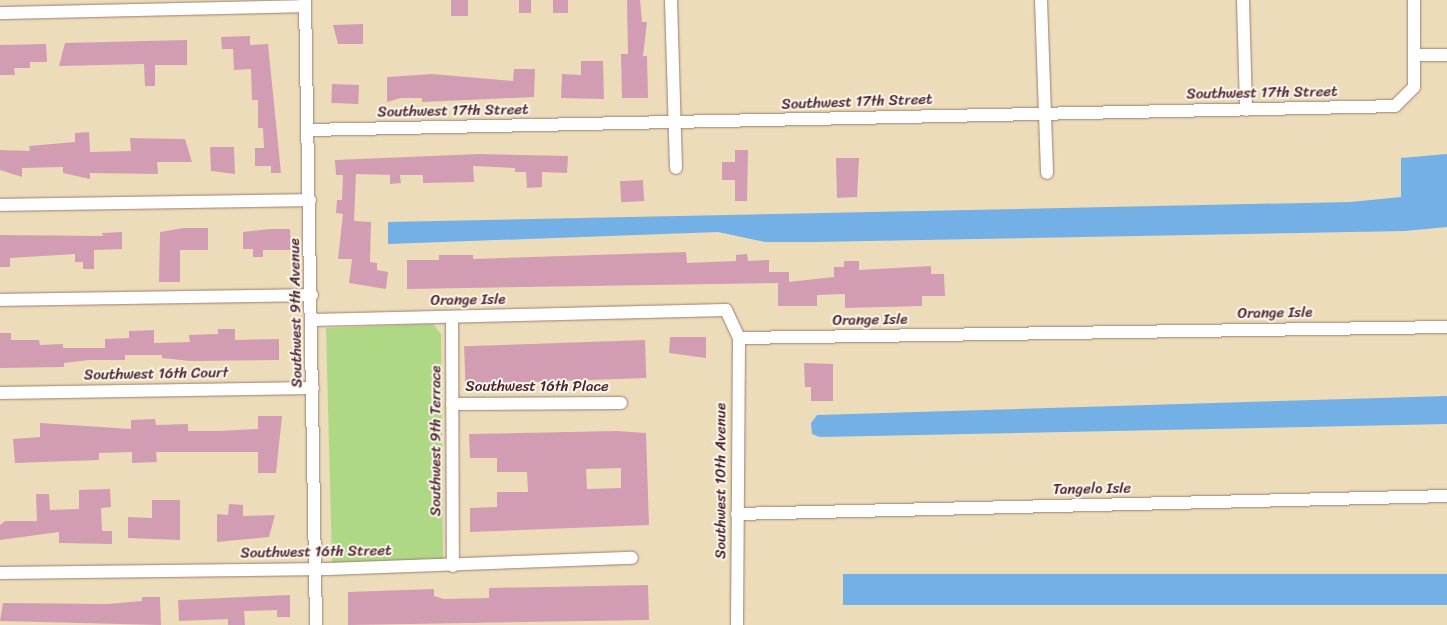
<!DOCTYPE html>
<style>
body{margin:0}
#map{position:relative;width:1447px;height:625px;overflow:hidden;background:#eddcb9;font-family:Sriracha,sans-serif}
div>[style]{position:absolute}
.green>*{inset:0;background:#afd884}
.water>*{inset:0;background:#73b0e5;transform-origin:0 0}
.building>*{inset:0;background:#d29db3;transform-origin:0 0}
.roads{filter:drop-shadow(0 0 1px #9c7e72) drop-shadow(0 0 1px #9c7e72)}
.minor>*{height:12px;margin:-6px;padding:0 6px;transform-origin:6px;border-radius:6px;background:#fff}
span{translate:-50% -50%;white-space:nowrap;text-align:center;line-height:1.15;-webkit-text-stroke:4px #fbf7ec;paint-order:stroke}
.street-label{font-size:15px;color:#4a1f2b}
</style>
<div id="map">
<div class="green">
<div style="clip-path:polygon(433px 324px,441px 334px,443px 559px,332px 563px,326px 328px)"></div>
</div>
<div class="water">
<div style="clip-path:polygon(1447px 154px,1447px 227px,1405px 231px,814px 242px,765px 242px,718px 232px,388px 244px,388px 222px,1350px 202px,1401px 197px,1401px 158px)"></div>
<div style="clip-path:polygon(1447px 396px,1447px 424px,820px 437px,812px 434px,811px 423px,817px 415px)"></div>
<div style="left:1447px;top:574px;width:31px;height:604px;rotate:90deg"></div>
</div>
<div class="building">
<div style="left:451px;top:0;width:17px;height:16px"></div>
<div style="left:519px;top:0;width:12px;height:13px"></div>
<div style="left:553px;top:0;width:15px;height:13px"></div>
<div style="clip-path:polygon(627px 0,640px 0,642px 22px,647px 22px,643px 56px,647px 56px,648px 98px,622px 98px,621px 54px,628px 54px)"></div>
<div style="clip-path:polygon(363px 24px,363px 44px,338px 44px,333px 25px)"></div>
<div style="clip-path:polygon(250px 36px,250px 45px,268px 44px,281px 173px,271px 173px,271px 166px,255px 166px,255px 148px,264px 148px,263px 128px,258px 128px,258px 100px,252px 100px,251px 69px,234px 70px,233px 49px,222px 49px,221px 37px)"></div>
<div style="clip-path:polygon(187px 40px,187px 65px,155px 65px,155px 86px,145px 86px,144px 64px,59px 66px,65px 43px)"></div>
<div style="clip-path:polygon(46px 44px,47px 62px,30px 62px,30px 68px,14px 68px,15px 75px,0 75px,0 45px)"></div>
<div style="clip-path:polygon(581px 61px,603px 61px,604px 99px,561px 98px,562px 74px,581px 75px)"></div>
<div style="clip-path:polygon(514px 69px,535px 69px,534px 97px,422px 102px,422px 98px,401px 98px,387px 102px,387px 77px,432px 74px,513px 81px)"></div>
<div style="left:332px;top:84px;width:27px;height:19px;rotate:2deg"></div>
<div style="clip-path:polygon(89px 132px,90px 152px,131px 151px,130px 138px,185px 139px,192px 162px,157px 162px,158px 174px,90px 173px,90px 179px,63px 173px,63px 167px,22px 168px,22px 177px,0 170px,0 150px,30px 151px,29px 146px,75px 142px,75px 133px)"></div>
<div style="clip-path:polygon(210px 147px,234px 147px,235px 174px,211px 171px)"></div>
<div style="clip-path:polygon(735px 150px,748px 150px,747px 201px,735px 201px,735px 180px,722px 180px,722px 162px,735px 162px)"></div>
<div style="clip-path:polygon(480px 154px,568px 156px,567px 173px,542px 172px,542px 187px,527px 188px,526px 172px,515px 172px,515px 168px,473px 166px,474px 182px,423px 183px,423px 175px,400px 175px,401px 183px,390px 184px,390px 175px,356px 174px,354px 221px,371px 222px,370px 262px,377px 263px,377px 270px,388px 272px,386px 289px,349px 283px,352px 259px,338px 259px,343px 214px,336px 213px,337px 200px,342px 200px,343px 175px,336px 175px,335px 160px)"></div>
<div style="clip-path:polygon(836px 158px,859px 158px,857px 197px,837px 198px)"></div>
<div style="left:643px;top:180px;width:21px;height:23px;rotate:87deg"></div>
<div style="clip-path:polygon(184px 228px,208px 228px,208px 250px,180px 250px,180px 282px,159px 282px,160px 232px)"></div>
<div style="clip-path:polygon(270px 229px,290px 229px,291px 250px,263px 250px,263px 257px,253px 257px,253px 249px,243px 249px,243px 232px)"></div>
<div style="clip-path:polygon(122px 232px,122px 249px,94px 250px,94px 269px,83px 269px,83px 262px,75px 262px,75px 254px,10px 258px,10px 267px,0 267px,0 235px,103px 236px,102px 233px)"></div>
<div style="clip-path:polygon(686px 252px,687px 263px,736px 261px,736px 255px,747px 254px,748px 261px,769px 260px,769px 272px,789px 272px,789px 282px,834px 277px,834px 267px,844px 267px,844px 261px,859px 261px,859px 270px,931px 266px,931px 274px,944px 274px,945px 296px,922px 296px,922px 306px,845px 308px,845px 294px,817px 295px,817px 306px,778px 306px,778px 283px,407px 289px,407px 260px,439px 260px,439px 255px,473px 255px,473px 259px)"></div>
<div style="clip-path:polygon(218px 329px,235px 329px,235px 340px,279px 339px,279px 360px,190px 361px,162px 358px,162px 355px,125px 355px,125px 360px,89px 360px,64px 363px,64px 367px,0 368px,0 333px,11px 333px,11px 340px,39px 340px,40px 345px,63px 344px,63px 348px,105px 348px,105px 339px,129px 338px,129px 331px,154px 330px,154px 343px,190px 342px,189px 335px,218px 334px)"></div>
<div style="clip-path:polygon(670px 337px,706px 337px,706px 358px,669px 353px)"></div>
<div style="left:645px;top:340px;width:38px;height:181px;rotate:88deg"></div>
<div style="clip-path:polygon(804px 363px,833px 364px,833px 401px,811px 401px,811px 387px,805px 387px)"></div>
<div style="clip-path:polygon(258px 416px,282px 416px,276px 473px,258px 473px,258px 452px,156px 452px,157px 462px,132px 463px,132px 452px,99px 453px,99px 460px,15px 463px,13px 439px,40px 437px,40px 423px,131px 429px,131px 420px,155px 419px,156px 425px,188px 424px,188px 431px,219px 431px,258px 429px)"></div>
<div style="clip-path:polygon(evenodd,617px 431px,646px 433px,649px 525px,470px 532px,470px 508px,497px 507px,497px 492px,528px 492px,527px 472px,497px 472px,497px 458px,470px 458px,469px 434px,617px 431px,621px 468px,621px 488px,587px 489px,586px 469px,621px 468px)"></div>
<div style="clip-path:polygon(110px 489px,111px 507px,101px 508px,102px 531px,112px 531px,112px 544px,59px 543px,59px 532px,0 540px,0 525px,5px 521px,37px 521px,36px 494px,49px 494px,50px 510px,79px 509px,79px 490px)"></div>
<div style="clip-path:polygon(152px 500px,180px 500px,180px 540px,128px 538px,128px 517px,152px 518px)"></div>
<div style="clip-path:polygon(229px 504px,243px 505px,243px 516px,275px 515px,269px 537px,217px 542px,217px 514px,228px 515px)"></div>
<div style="clip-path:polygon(648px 585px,649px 620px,348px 625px,348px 592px,434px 589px,434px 596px,444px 599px,489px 598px,489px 588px)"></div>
<div style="clip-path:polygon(290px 595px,290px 617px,277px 617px,277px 610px,244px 611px,245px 625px,228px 625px,228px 619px,179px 621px,178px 600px)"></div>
<div style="clip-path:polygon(142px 597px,160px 597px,161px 625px,0 621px,3px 603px,107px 604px,142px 601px)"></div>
</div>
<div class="roads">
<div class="minor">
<div style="left:305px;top:0;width:625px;rotate:88.99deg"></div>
<div style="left:671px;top:0;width:168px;rotate:88.3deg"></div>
<div style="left:1041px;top:0;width:173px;rotate:88deg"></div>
<div style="left:1243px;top:0;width:110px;rotate:88.4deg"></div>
<div style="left:0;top:13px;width:305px;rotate:-1.3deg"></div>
<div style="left:1415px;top:55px;width:32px"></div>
<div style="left:308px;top:130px;width:1087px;rotate:-1.26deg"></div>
<div style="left:1395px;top:106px;width:27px;rotate:-45deg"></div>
<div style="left:1414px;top:87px;width:87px;rotate:-90deg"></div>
<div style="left:0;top:205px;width:310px;rotate:-0.9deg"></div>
<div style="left:0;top:300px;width:312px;rotate:-0.9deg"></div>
<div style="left:452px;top:317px;width:249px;rotate:89.8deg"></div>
<div style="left:312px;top:320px;width:414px;rotate:-1.4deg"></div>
<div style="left:726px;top:310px;width:31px;rotate:65deg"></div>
<div style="left:739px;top:338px;width:708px;rotate:-0.89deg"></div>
<div style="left:0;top:393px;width:313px;rotate:-0.9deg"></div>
<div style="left:452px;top:404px;width:169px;rotate:-0.3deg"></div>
<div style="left:737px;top:514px;width:710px;rotate:-1.45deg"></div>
<div style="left:0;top:573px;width:328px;rotate:-0.7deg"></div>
<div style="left:328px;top:569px;width:304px;rotate:-2.1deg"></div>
<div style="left:737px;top:625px;width:287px;rotate:-89.6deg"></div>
</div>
</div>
<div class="street-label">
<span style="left:1262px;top:93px;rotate:-1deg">Southwest 17th Street</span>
<span style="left:857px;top:102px;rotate:-2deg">Southwest 17th Street</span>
<span style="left:453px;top:111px;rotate:-1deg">Southwest 17th Street</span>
<span style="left:468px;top:300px;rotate:-1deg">Orange Isle</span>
<span style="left:296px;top:313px;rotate:-91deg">Southwest 9th Avenue</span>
<span style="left:1275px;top:313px;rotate:-1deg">Orange Isle</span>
<span style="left:870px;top:320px;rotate:-1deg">Orange Isle</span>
<span style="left:156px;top:374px;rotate:-1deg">Southwest 16th Court</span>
<span style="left:537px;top:387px">Southwest 16th Place</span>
<span style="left:436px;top:441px;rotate:-90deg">Southwest 9th Terrace</span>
<span style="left:721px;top:481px;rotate:-90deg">Southwest 10th Avenue</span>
<span style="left:1092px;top:489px;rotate:-1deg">Tangelo Isle</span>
<span style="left:316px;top:552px;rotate:-1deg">Southwest 16th Street</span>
</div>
</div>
